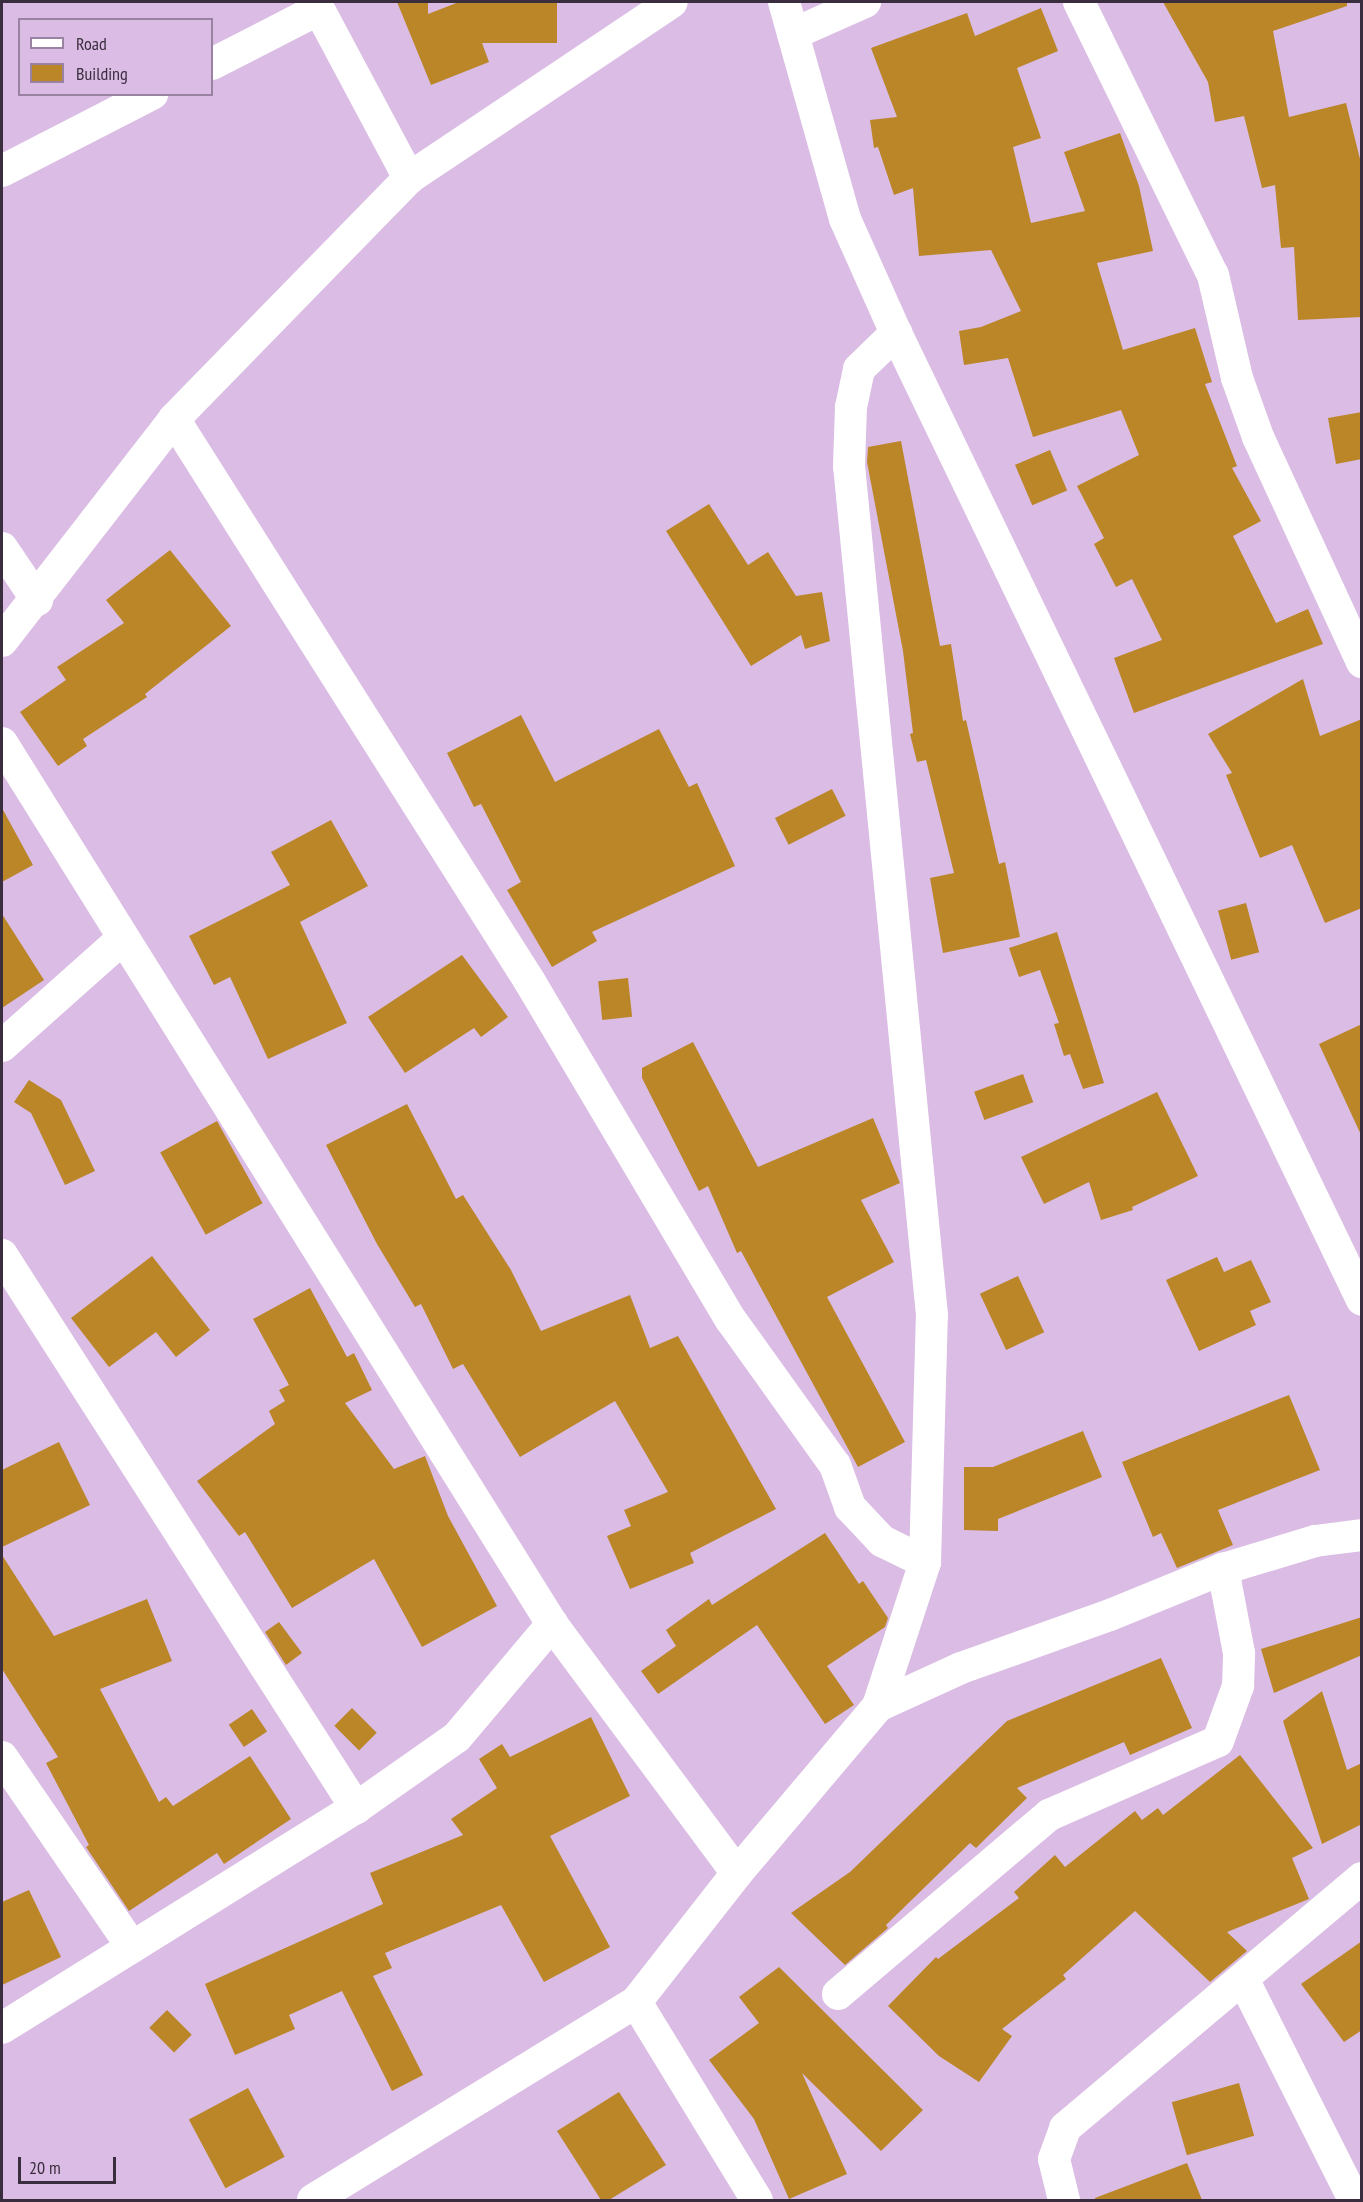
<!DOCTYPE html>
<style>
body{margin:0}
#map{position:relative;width:1363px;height:2202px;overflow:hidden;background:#dabce4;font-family:"PT Sans Narrow",sans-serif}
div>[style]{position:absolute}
.building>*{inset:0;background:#ba8628;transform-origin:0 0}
.minor>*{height:32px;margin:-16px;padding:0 16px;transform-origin:16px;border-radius:16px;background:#fff}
span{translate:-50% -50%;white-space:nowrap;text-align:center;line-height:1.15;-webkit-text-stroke:4.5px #dabce4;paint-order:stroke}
.frame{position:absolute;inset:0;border:3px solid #3a2e3e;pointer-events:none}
.legend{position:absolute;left:18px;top:18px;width:195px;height:78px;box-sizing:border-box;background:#dabce4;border:2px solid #9a83a2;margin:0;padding:8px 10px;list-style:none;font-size:18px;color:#3a2e3e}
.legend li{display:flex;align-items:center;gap:12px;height:30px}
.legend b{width:30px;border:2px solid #9a83a2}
.scale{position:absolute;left:18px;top:2157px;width:98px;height:27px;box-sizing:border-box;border:3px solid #3a2e3e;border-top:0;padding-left:8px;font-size:18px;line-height:21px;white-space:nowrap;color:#3a2e3e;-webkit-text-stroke:4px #dabce4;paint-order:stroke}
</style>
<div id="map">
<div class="building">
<div style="clip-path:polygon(397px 2px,428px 2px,428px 14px,459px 2px,557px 2px,557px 43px,482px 43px,489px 62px,431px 85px)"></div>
<div style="clip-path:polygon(1163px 2px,1347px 2px,1347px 6px,1273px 31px,1289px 117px,1346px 103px,1362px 167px,1362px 317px,1298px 320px,1294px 247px,1281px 248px,1275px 185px,1262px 188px,1244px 116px,1215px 122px,1208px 82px)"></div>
<div style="clip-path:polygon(1041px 8px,1058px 51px,1017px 68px,1041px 138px,1013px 147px,1031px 223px,1085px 211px,1064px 152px,1120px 133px,1139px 186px,1153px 251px,1097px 263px,1123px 350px,1195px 328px,1212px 382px,1205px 384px,1237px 466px,1232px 468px,1261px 521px,1233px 536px,1276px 623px,1308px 609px,1323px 644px,1134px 713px,1114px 658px,1162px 640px,1132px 579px,1116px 587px,1094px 544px,1104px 538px,1077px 486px,1139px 455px,1121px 410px,1033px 437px,1008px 358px,964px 365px,959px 331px,981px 327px,1021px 311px,991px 250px,919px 256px,913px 188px,894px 195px,878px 147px,874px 148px,870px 120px,897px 117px,871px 48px,967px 13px,975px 36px)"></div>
<div style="clip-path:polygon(1362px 412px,1362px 459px,1336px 464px,1328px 418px)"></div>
<div style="clip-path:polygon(901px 441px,940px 646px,951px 644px,963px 721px,966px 720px,999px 864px,1005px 862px,1020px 937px,943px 953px,930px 878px,954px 873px,926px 760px,917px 762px,910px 734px,913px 733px,903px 651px,867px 462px,868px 447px)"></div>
<div style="left:1050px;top:450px;width:44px;height:38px;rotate:67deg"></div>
<div style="clip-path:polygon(709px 504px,748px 565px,768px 552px,796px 596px,822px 592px,830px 641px,805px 649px,801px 635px,751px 666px,666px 531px)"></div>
<div style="clip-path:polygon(170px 550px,231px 626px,145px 694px,147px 697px,83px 739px,87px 746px,58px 766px,20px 712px,66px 680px,57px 667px,124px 623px,106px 600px)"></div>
<div style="clip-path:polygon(1303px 679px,1320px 736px,1362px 719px,1362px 908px,1325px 923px,1292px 845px,1260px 858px,1226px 775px,1232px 773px,1208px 734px)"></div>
<div style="clip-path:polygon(521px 715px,555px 782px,659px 729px,689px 787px,697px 783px,735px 866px,592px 932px,597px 941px,552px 967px,507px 890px,521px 882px,481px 804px,474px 807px,447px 753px)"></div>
<div style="left:832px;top:789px;width:30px;height:64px;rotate:63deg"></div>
<div style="clip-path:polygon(2px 808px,33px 865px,2px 882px)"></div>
<div style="clip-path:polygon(331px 820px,368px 886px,300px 922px,347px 1023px,268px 1059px,230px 977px,214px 985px,189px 936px,290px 885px,271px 852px)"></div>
<div style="left:1246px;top:903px;width:51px;height:29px;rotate:75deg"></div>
<div style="clip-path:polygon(2px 914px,44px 980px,2px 1008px)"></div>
<div style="clip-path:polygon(1057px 932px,1104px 1083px,1083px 1089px,1070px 1054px,1064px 1056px,1054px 1024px,1059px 1023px,1040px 970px,1019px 977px,1009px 948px)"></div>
<div style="clip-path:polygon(462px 955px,508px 1017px,481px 1037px,474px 1028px,405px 1073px,368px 1017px)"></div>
<div style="left:628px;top:978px;width:39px;height:30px;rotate:84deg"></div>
<div style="clip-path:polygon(1362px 1024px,1362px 1137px,1319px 1044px)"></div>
<div style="clip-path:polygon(693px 1042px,758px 1167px,873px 1118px,900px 1183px,861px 1200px,894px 1262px,827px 1297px,905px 1442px,858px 1467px,741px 1251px,737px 1253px,708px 1186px,699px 1191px,642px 1078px,642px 1068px)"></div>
<div style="left:1023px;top:1074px;width:30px;height:52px;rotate:70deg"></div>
<div style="clip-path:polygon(29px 1080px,61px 1100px,95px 1171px,65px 1185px,31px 1113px,14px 1102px)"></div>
<div style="clip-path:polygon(1157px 1092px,1198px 1176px,1132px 1207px,1133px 1210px,1101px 1220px,1089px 1182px,1044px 1204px,1021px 1157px)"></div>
<div style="clip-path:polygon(407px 1104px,456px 1199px,463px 1195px,511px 1270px,541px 1331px,630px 1295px,650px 1348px,678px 1336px,776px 1509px,690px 1553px,694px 1563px,630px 1589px,607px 1536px,631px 1526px,624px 1510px,668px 1492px,615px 1401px,520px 1457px,463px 1364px,453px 1369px,421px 1304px,415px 1307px,377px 1244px,326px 1145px)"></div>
<div style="left:217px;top:1121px;width:94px;height:65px;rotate:61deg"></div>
<div style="clip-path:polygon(152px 1256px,210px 1330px,176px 1357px,156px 1332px,109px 1367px,71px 1318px)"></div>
<div style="clip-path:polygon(1217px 1257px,1224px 1272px,1251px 1260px,1271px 1302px,1250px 1311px,1256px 1325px,1199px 1351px,1166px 1280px)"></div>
<div style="left:1018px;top:1276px;width:62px;height:42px;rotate:65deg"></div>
<div style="clip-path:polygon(310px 1288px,347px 1357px,354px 1353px,372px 1390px,345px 1403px,394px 1469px,425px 1456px,448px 1516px,497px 1606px,422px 1647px,374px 1559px,292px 1608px,245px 1532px,239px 1536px,197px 1481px,275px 1424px,269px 1411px,285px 1401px,279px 1390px,289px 1385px,253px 1319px)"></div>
<div style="clip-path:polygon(1289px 1395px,1320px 1470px,1218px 1510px,1233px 1545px,1177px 1568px,1161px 1533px,1153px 1537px,1122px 1462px)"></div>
<div style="clip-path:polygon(1083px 1431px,1102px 1477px,998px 1519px,998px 1531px,964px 1530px,964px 1467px,993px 1467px)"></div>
<div style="clip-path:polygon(59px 1442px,90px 1505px,2px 1547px,2px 1470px)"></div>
<div style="clip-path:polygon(825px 1533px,859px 1584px,863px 1581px,888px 1618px,885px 1627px,827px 1666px,854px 1705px,825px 1724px,757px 1625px,658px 1694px,641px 1671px,676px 1646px,666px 1630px,709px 1599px,712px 1605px)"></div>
<div style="clip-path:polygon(2px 1555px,54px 1636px,147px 1599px,172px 1661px,100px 1689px,159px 1802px,166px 1797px,173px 1806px,250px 1756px,291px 1819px,224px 1864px,217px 1853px,129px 1911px,86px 1847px,89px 1845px,46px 1763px,58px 1757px,2px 1669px)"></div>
<div style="clip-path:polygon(1362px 1617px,1362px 1655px,1274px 1693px,1261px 1649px)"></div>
<div style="clip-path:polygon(279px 1622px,302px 1653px,286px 1665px,265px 1632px)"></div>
<div style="clip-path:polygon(1161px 1658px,1192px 1728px,1130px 1755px,1124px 1742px,1017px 1788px,1027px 1798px,976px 1848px,970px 1843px,886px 1925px,888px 1928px,845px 1965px,791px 1913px,850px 1872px,1007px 1721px)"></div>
<div style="clip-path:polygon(1322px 1691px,1347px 1770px,1362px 1763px,1362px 1824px,1322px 1844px,1283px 1721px)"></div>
<div style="left:352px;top:1708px;width:35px;height:25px;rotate:45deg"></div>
<div style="left:252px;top:1709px;width:27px;height:28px;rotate:56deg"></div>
<div style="clip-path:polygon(591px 1717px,630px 1796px,550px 1836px,610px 1947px,544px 1982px,501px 1905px,385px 1953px,392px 1968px,373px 1976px,423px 2075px,392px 2091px,342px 1991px,289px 2015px,295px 2029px,235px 2055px,205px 1984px,383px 1904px,370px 1873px,463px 1835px,451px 1819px,497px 1788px,479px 1759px,502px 1744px,510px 1757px)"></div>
<div style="clip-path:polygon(1240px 1755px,1313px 1848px,1292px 1858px,1309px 1899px,1227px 1932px,1247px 1951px,1210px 1982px,1135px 1911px,1063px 1975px,1066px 1979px,1002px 2029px,1012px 2036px,979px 2082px,939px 2056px,888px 2006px,936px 1957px,938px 1959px,1019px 1898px,1014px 1892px,1055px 1855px,1065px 1867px,1135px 1811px,1142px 1820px,1158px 1808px,1163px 1815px)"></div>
<div style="clip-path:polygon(29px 1890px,61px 1957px,2px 1985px,2px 1902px)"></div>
<div style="clip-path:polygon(1362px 1941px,1362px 2030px,1344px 2042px,1301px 1984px)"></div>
<div style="clip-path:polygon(779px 1967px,923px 2110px,881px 2151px,802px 2073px,847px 2174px,789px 2199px,754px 2119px,709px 2060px,759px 2023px,739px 1997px)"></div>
<div style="left:167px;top:2010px;width:35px;height:25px;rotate:45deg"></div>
<div style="left:1239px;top:2083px;width:55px;height:70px;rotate:74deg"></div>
<div style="left:248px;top:2088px;width:78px;height:67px;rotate:62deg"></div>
<div style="clip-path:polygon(619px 2092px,666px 2165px,609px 2200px,601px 2200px,557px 2131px)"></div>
<div style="clip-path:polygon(1187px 2163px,1202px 2200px,1095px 2200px,1095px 2198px)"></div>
</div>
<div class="minor">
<div style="left:315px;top:2px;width:200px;rotate:61.9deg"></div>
<div style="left:784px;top:2px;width:225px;rotate:74.3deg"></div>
<div style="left:845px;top:219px;width:125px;rotate:65.9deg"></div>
<div style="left:896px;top:333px;width:1073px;rotate:64.27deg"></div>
<div style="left:1079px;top:2px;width:304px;rotate:63.9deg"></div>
<div style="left:1213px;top:275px;width:106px;rotate:76.9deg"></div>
<div style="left:1237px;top:378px;width:63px;rotate:70.4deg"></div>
<div style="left:1258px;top:437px;width:248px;rotate:65.2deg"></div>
<div style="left:793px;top:34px;width:79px;rotate:-24deg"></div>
<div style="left:212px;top:64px;width:120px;rotate:-27.2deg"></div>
<div style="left:2px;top:171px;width:169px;rotate:-27.2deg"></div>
<div style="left:174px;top:419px;width:666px;rotate:57.69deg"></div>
<div style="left:530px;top:982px;width:393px;rotate:59.3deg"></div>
<div style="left:731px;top:1320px;width:178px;rotate:54.4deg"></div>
<div style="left:835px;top:1465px;width:45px;rotate:70.3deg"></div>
<div style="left:850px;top:1507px;width:47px;rotate:46.7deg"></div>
<div style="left:882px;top:1541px;width:48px;rotate:26deg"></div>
<div style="left:2px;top:548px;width:63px;rotate:56.1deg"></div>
<div style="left:2px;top:641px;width:281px;rotate:-52.2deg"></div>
<div style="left:174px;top:419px;width:337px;rotate:-45.7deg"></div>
<div style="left:409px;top:178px;width:316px;rotate:-33.8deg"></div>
<div style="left:2px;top:743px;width:1039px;rotate:58.02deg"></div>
<div style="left:552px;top:1624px;width:310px;rotate:53.4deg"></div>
<div style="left:2px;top:1046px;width:159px;rotate:-41.7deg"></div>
<div style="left:2px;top:1255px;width:657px;rotate:57.37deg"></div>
<div style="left:878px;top:1706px;width:151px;rotate:-71.9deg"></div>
<div style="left:925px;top:1562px;width:247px;rotate:-88.4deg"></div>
<div style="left:932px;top:1315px;width:853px;rotate:-95.58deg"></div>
<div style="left:849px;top:466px;width:59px;rotate:-88.1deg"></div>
<div style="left:851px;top:407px;width:39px;rotate:-78deg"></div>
<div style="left:859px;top:369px;width:52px;rotate:-44.2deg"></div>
<div style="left:2px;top:1757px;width:230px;rotate:55.6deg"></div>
<div style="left:1244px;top:1981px;width:245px;rotate:63.3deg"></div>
<div style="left:838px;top:1994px;width:277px;rotate:-40.3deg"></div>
<div style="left:1049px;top:1815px;width:184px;rotate:-23.6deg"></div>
<div style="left:1218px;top:1741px;width:59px;rotate:-70deg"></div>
<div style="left:1238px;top:1686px;width:33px;rotate:-88deg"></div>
<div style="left:1239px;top:1653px;width:86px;rotate:-100.8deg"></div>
<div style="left:636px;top:2002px;width:232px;rotate:58.6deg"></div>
<div style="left:2px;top:2028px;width:417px;rotate:-31.9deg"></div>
<div style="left:356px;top:1808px;width:123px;rotate:-35.1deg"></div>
<div style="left:457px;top:1737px;width:148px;rotate:-49.9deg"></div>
<div style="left:313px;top:2200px;width:379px;rotate:-31.5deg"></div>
<div style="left:636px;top:2002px;width:164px;rotate:-51.9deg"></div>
<div style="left:737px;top:1873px;width:219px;rotate:-49.8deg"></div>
<div style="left:878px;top:1706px;width:91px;rotate:-24.6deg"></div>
<div style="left:961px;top:1668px;width:158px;rotate:-19.6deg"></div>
<div style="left:1110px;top:1615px;width:122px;rotate:-22.2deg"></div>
<div style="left:1223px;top:1569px;width:96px;rotate:-16.9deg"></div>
<div style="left:1315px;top:1541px;width:47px;rotate:-7.3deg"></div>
<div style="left:1064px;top:2200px;width:42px;rotate:-103.7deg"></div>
<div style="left:1054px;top:2159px;width:33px;rotate:-70deg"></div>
<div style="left:1065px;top:2128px;width:388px;rotate:-40.1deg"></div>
</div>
<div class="frame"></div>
<ul class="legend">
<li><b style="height:8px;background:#fff"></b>Road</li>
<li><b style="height:16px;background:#ba8628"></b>Building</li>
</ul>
<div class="scale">20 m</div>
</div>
